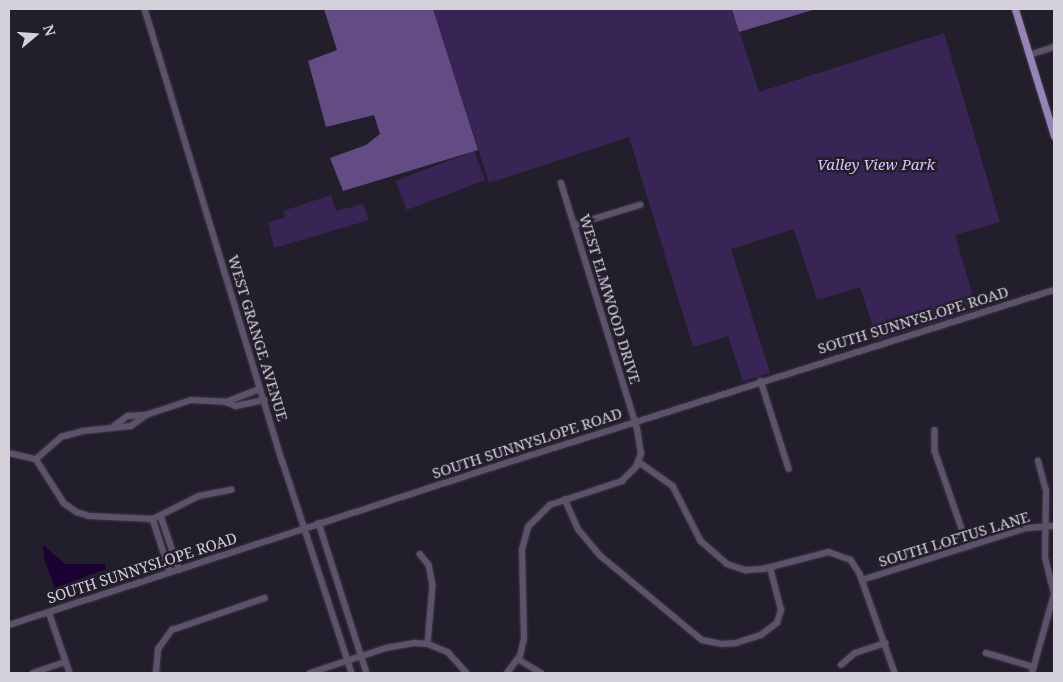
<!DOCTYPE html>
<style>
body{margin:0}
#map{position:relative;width:1063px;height:682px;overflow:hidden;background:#231e2c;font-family:"Noto Serif",serif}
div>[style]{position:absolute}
.green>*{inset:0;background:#392555;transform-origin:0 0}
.forest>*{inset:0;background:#624c83}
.water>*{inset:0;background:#1a0232}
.roads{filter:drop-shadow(0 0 1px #3f3b48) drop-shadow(0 0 1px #3f3b48)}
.minor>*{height:5.5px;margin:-2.75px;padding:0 2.75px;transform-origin:2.75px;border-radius:2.75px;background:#5c536b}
.major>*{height:7px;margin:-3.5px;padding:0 3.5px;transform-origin:3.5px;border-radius:3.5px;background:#9684b6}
span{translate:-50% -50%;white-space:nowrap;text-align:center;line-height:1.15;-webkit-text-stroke:5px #231e2c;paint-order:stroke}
.park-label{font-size:15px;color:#d9c6fa;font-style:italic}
.street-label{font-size:15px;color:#d4d1da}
.frame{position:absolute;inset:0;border:10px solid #d4d1da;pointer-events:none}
.north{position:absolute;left:10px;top:10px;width:50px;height:50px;-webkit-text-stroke:4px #231e2c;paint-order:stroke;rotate:72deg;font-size:14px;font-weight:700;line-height:20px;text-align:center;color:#d4d1da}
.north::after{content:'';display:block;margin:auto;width:18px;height:22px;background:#d4d1da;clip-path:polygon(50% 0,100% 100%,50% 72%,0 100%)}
</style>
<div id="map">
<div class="green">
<div style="clip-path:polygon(433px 9px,732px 9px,759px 92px,944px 33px,1000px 222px,955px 235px,977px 310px,877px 340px,860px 287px,817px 300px,794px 229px,731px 249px,770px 373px,743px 381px,728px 336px,693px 347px,629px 137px,489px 183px)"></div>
<div style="left:474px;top:151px;width:31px;height:84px;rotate:69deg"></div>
<div style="clip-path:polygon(331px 195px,336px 211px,363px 204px,369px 220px,274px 248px,268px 222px,285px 218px,283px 211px)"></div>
</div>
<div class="forest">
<div style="clip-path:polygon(324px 9px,433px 9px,478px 150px,343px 191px,330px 158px,366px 145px,380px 134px,374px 115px,326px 127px,308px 61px,337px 50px)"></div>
<div style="clip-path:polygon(732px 9px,816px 9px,739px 32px)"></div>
</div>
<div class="water">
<div style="clip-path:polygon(43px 545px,65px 564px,105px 564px,106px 569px,55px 588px,44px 559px)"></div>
</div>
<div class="roads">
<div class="minor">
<div style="left:145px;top:9px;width:474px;rotate:73.1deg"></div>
<div style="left:283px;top:462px;width:222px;rotate:71.9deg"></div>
<div style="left:1029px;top:55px;width:26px;rotate:-18deg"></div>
<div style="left:574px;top:225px;width:69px;rotate:-16.9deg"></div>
<div style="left:761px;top:381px;width:92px;rotate:72.3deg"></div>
<div style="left:226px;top:402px;width:36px;rotate:-21deg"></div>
<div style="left:114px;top:426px;width:17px;rotate:-36deg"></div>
<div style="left:128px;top:416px;width:18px;rotate:-3deg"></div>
<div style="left:146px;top:415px;width:47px;rotate:-18.4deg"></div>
<div style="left:191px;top:400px;width:35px;rotate:3deg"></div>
<div style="left:226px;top:402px;width:11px;rotate:22deg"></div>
<div style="left:236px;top:406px;width:29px;rotate:-12deg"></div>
<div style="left:935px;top:430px;width:21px;rotate:90deg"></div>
<div style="left:935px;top:451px;width:101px;rotate:70.8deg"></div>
<div style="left:9px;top:453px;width:28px;rotate:13deg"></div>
<div style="left:36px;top:459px;width:33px;rotate:-41deg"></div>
<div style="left:61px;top:437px;width:23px;rotate:-15deg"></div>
<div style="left:83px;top:431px;width:48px;rotate:-5.9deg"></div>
<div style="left:131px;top:426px;width:19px;rotate:-36deg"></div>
<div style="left:36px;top:459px;width:52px;rotate:57.5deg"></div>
<div style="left:64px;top:503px;width:16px;rotate:35deg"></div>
<div style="left:77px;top:512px;width:13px;rotate:18deg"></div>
<div style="left:89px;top:516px;width:64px;rotate:2.7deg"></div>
<div style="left:153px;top:519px;width:51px;rotate:-26.6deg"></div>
<div style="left:199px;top:496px;width:33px;rotate:-11deg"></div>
<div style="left:639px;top:462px;width:42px;rotate:35.2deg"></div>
<div style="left:673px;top:486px;width:62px;rotate:63deg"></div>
<div style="left:701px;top:541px;width:35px;rotate:41deg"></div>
<div style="left:727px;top:564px;width:20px;rotate:18deg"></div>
<div style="left:746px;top:570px;width:17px;rotate:-3deg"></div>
<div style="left:763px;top:569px;width:68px;rotate:-14.4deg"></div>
<div style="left:829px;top:552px;width:23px;rotate:20deg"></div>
<div style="left:851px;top:560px;width:17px;rotate:57deg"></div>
<div style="left:860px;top:574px;width:105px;rotate:70.5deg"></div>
<div style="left:565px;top:499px;width:34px;rotate:66deg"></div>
<div style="left:579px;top:530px;width:34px;rotate:50deg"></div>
<div style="left:601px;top:556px;width:131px;rotate:39.7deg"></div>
<div style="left:702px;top:640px;width:20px;rotate:11deg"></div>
<div style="left:722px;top:644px;width:14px;rotate:-4deg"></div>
<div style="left:736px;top:643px;width:26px;rotate:-18deg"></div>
<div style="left:761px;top:635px;width:20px;rotate:-37deg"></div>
<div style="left:777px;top:623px;width:14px;rotate:-73deg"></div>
<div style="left:781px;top:610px;width:43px;rotate:-104.7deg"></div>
<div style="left:161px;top:516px;width:56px;rotate:71.2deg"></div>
<div style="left:153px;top:519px;width:56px;rotate:72.2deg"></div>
<div style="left:319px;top:523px;width:157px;rotate:72.3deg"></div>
<div style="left:420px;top:554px;width:14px;rotate:51deg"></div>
<div style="left:429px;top:565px;width:20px;rotate:79deg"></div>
<div style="left:433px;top:585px;width:59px;rotate:94.8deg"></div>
<div style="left:862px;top:580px;width:172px;rotate:-17.6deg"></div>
<div style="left:1026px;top:528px;width:28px;rotate:-4deg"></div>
<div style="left:49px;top:612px;width:65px;rotate:71deg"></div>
<div style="left:9px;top:625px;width:516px;rotate:-18.05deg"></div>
<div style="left:500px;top:465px;width:581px;rotate:-17.53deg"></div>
<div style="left:986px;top:653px;width:50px;rotate:16.3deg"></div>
<div style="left:518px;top:659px;width:27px;rotate:31deg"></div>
<div style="left:841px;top:665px;width:18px;rotate:-41deg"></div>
<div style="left:855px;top:653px;width:32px;rotate:-18deg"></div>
<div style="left:33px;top:673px;width:34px;rotate:-19deg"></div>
<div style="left:156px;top:673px;width:24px;rotate:-85deg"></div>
<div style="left:158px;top:649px;width:24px;rotate:-54deg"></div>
<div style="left:172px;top:630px;width:98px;rotate:-19deg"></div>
<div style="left:310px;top:673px;width:80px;rotate:-18.2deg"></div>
<div style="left:386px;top:648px;width:29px;rotate:-10deg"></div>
<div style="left:415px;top:643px;width:13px;rotate:4deg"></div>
<div style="left:428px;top:644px;width:22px;rotate:22deg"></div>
<div style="left:448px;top:652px;width:28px;rotate:48deg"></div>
<div style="left:507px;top:673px;width:21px;rotate:-53deg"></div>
<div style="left:520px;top:656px;width:17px;rotate:-77deg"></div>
<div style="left:524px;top:639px;width:89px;rotate:-91.3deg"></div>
<div style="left:522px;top:550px;width:24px;rotate:-75deg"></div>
<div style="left:528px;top:527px;width:31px;rotate:-45deg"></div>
<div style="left:550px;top:505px;width:76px;rotate:-18.4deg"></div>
<div style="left:622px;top:481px;width:20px;rotate:-45deg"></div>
<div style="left:636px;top:467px;width:14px;rotate:-69deg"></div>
<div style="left:641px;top:454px;width:25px;rotate:-99deg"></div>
<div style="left:637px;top:429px;width:257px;rotate:-107.2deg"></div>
<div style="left:1032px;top:673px;width:82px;rotate:-74.4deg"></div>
<div style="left:1054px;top:594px;width:37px;rotate:-104deg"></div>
<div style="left:1045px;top:558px;width:67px;rotate:-89.1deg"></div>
<div style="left:1046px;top:491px;width:31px;rotate:-105deg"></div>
</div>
<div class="major">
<div style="left:1015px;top:9px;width:133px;rotate:72.9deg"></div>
</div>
</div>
<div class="park-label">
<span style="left:876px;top:165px">Valley View Park</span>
</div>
<div class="street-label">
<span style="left:610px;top:299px;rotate:73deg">WEST ELMWOOD DRIVE</span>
<span style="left:913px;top:320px;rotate:-17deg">SOUTH SUNNYSLOPE ROAD</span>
<span style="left:258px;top:338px;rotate:73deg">WEST GRANGE AVENUE</span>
<span style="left:527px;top:443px;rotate:-18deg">SOUTH SUNNYSLOPE ROAD</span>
<span style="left:954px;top:539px;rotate:-17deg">SOUTH LOFTUS LANE</span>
<span style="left:142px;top:568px;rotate:-18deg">SOUTH SUNNYSLOPE ROAD</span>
</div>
<div class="frame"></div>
<div class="north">N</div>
</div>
